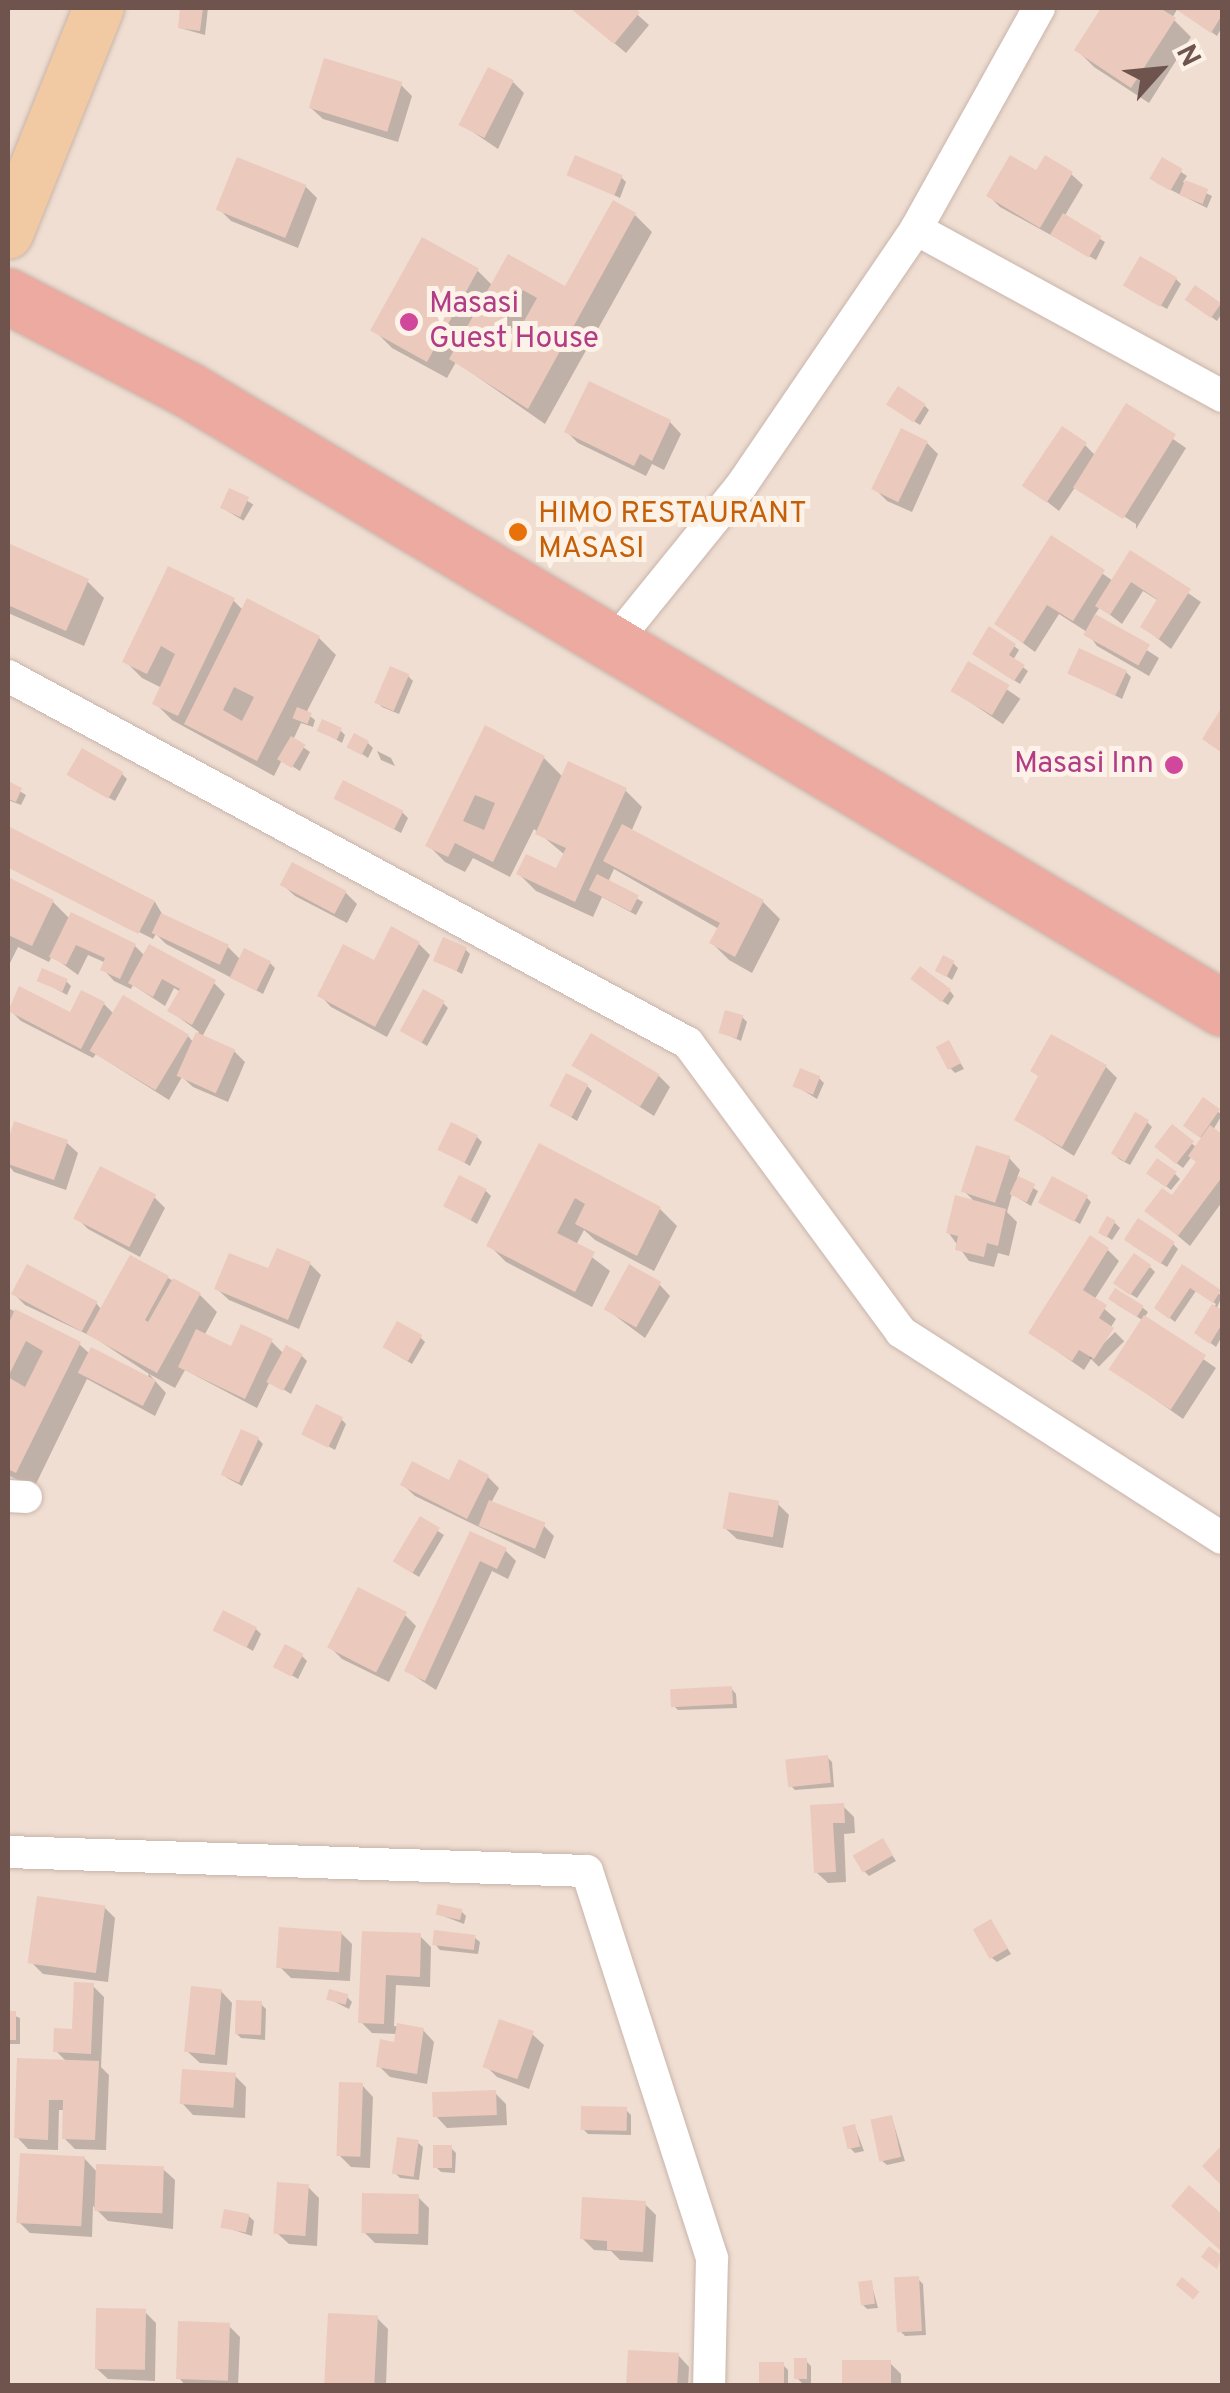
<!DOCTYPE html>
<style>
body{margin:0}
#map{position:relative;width:1230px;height:2393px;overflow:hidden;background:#f9ede2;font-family:Overpass,sans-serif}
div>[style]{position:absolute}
.residential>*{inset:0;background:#f0ded2;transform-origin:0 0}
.shadow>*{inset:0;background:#0003;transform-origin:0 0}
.building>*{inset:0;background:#ebcabd;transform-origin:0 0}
.roads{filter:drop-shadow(0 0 2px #c8b4ab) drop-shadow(0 0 2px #c8b4ab)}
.street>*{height:32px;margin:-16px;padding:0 16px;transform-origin:16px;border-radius:16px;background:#fff}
.primary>*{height:50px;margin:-25px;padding:0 25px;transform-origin:25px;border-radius:25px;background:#f1c9a2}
.highway>*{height:55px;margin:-27.5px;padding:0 27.5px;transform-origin:27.5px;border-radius:27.5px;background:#edaaa0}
.dots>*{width:28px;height:28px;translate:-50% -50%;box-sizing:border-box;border:5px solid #fdf2e8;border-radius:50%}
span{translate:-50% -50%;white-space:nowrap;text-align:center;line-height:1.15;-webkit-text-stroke:10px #fdf2e8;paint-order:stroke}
.hotel-label{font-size:30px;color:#b23c85}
.left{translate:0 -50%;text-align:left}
.right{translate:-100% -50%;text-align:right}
.food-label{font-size:30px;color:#c56008}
.frame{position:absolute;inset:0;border:10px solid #6e544c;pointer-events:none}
.north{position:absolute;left:1110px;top:20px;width:100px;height:100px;-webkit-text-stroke:8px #fdf2e8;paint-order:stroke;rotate:63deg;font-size:28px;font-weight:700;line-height:40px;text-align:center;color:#6e544c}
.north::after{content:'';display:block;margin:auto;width:35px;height:45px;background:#6e544c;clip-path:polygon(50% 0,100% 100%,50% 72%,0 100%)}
</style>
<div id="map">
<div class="residential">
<div style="left:8px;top:8px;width:1214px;height:2377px"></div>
</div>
<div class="shadow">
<div style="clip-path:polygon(183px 8px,208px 8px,205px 35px,180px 28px)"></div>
<div style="clip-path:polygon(573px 8px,630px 8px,649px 25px,626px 53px)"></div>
<div style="clip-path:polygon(1104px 8px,1217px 8px,1222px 11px,1222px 27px,1217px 36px,1178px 8px,1172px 18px,1191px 37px,1149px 103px,1094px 67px,1077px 50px)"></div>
<div style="clip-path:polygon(513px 82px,524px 93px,498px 149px,464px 126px)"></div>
<div style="clip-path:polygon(401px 85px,412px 96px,398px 142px,323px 119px,311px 108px)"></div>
<div style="clip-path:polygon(1163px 160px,1187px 176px,1183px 182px,1212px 196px,1207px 208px,1157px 183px)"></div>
<div style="clip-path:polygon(570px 174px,621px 177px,626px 182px,620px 198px)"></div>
<div style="clip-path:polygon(1037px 174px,1071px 174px,1083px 185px,1064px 217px,1105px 242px,1096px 260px,1000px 207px,989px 196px)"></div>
<div style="clip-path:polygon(306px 187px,317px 198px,298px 248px,231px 221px,220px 210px)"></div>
<div style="clip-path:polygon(635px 215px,652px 232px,545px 424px,456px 362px,447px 378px,392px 348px,375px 331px,478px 271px,493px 286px,566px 290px)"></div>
<div style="clip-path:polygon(1176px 279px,1181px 284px,1167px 309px,1132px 289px)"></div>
<div style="clip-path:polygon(1193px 304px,1220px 305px,1222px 313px,1217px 321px)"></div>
<div style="clip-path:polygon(925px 406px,929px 410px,920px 425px,895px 409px)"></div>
<div style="clip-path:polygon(1127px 407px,1186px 448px,1136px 529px,1136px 524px,1076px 486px,1059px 511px,1026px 485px,1085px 445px,1096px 456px)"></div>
<div style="clip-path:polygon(670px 422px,681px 434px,664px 470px,652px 464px,646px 476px,578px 443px,567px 432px)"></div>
<div style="clip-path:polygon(927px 443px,938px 454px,912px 512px,887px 501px,876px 490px)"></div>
<div style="left:231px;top:491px;width:26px;height:19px;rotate:31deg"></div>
<div style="clip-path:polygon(1052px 538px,1113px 581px,1131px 554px,1201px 602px,1171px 649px,1143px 627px,1159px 601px,1143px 591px,1122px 624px,1100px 607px,1094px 616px,1159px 658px,1149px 676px,1097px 646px,1087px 632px,1059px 614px,1035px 652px,997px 624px)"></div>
<div style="clip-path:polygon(8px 546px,87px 581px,104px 598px,84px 646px,8px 613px)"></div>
<div style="clip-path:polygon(233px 600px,243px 610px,319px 638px,336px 655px,306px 713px,315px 720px,313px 727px,301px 723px,293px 740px,310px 752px,300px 771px,282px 760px,274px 776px,172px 720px,155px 703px,162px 688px,142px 678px,125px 661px)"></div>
<div style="clip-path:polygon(1014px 646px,1019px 650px,1013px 660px,1028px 671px,1020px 684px,980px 658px)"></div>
<div style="left:969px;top:664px;width:62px;height:31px;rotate:34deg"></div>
<div style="clip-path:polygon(1126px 672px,1131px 677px,1122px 699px,1071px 673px)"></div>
<div style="clip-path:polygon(408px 676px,413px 681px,399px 714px,382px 707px,377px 702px)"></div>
<div style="clip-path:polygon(486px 729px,544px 758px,563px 777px,625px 790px,642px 807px,631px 832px,763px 902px,780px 919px,752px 973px,729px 960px,712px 943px,719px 929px,614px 869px,608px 882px,643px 902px,636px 915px,602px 897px,593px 917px,536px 891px,519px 874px,558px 872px,565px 855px,534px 829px,510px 877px,473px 858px,465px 872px,445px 862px,428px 845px)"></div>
<div style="clip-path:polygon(320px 730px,340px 730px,345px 735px,342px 743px)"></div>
<div style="clip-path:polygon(368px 743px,373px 748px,368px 758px,350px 746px)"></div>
<div style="clip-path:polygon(377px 751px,391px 758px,395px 766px,381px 760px)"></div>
<div style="clip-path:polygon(122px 774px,127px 779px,115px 801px,75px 779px)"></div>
<div style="clip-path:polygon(8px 784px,26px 795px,21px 805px,8px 800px)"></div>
<div style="clip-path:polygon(336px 798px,403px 813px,408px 818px,401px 833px)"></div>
<div style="clip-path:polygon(8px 829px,155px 902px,164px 917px,227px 946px,241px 960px,270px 963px,275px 968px,263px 994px,166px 944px,156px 934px,153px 939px,8px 866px)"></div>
<div style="clip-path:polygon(8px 880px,53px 902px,70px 919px,135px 946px,145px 956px,214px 983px,225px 994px,202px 1037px,234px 1051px,245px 1062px,228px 1102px,193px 1087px,182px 1077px,169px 1100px,96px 1054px,93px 1058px,21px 1021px,10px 1010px,71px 1016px,104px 1004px,115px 1015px,188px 1036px,194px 1043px,199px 1032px,170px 1011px,181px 992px,174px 988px,165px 1006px,133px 985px,131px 989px,114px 981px,103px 969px,106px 963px,88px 955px,78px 975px,52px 956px,49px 962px,18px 947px,8px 967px)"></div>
<div style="clip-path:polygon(283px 885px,346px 893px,357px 904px,347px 923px,295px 896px)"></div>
<div style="clip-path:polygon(419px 944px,430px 955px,387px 1037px,331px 1007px,320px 995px)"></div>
<div style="clip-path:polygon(465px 949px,470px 954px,462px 974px,436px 960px)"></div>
<div style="clip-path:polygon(953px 963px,958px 968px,952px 980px,938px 970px)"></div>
<div style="clip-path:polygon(40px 980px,66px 981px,71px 986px,67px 995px)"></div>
<div style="clip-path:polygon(918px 984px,950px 991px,954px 996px,948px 1005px)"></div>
<div style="clip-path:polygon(443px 1003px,448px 1008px,427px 1046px,403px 1031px)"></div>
<div style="clip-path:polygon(742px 1017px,747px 1022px,741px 1041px,721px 1032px)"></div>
<div style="clip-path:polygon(948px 1043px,964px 1069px,955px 1073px,950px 1068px)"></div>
<div style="clip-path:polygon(576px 1066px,659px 1076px,670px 1087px,654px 1116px)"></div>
<div style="clip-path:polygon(1106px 1067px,1117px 1078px,1074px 1156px,1017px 1120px)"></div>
<div style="clip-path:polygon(819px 1078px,824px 1083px,817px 1099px,796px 1086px)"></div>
<div style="clip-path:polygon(587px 1086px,592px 1091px,577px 1121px,553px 1106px)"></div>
<div style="clip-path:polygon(1204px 1100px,1222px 1115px,1213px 1130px,1222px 1138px,1222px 1202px,1190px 1246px,1148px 1211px,1172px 1199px,1199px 1163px,1192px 1156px,1183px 1168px,1162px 1152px,1172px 1127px,1197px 1148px,1203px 1139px,1190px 1130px)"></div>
<div style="clip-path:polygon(1147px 1122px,1152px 1127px,1130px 1165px,1119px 1159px,1114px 1154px)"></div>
<div style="clip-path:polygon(16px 1124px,66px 1142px,78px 1153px,66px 1190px,14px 1172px,8px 1165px)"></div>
<div style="clip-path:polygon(477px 1137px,482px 1142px,470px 1166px,441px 1149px)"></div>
<div style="clip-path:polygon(540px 1147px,660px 1209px,677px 1226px,654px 1271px,595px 1240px,584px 1230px,576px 1245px,610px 1271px,592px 1307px,506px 1262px,489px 1245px)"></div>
<div style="clip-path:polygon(1009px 1158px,1020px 1170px,1017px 1178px,1038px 1191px,1031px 1206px,1012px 1194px,1007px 1212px,1017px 1222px,1009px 1256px,998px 1253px,994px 1267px,969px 1261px,948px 1232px,976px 1203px,964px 1191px)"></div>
<div style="clip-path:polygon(1175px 1174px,1180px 1179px,1171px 1190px,1154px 1177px)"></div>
<div style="clip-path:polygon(486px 1191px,491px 1196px,477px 1224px,446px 1206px)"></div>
<div style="clip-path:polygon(154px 1197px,165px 1208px,140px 1257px,88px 1229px,77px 1218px)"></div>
<div style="clip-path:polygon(1086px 1197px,1091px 1202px,1080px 1224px,1041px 1201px)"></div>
<div style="clip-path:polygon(1115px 1223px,1120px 1228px,1112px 1240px,1100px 1232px)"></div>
<div style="clip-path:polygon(1173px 1244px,1178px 1249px,1167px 1267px,1132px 1245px)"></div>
<div style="clip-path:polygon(1108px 1250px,1119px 1261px,1094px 1300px,1116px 1319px,1084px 1370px,1031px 1333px)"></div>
<div style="clip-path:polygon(310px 1264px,321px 1275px,299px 1329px,229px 1300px,217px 1289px)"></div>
<div style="clip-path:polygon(1150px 1267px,1155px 1272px,1137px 1298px,1122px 1289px)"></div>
<div style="clip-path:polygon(1183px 1268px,1222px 1296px,1216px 1310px,1222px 1313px,1222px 1336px,1216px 1347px,1197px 1333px,1216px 1304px,1196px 1291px,1175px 1322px,1162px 1312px)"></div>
<div style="clip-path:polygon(168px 1278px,200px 1295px,217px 1312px,204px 1336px,232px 1349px,272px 1342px,284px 1354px,302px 1356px,307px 1361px,291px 1394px,270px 1381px,257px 1408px,185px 1370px,175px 1388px,149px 1374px,166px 1393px,155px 1416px,87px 1379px,34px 1488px,8px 1475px,8px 1308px,79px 1344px,90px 1354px,147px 1378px,149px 1374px,95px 1338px,25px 1305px,14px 1294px,96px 1303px,102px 1310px)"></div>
<div style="clip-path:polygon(659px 1284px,670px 1296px,645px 1338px,606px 1309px)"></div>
<div style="clip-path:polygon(1116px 1304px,1143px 1308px,1148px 1312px,1144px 1318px,1216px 1368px,1183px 1419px,1112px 1369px,1144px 1321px)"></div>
<div style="left:1115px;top:1332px;width:13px;height:36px;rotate:45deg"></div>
<div style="clip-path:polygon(420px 1337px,425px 1342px,412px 1364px,390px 1351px)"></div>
<div style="clip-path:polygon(341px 1419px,346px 1424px,335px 1450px,306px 1434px)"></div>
<div style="clip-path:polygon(258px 1439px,263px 1444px,242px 1486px,227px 1478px,222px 1473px)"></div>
<div style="clip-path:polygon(488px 1477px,499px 1488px,491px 1503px,543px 1525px,554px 1536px,545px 1559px,415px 1496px,403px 1485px)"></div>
<div style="clip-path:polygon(778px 1504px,789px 1515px,783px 1548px,737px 1539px,725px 1528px)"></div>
<div style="clip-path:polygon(421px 1520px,444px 1535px,419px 1577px,401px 1566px)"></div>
<div style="clip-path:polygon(471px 1534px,505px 1550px,516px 1561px,508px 1579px,492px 1571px,436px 1690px,407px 1671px)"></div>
<div style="clip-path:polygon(405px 1615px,416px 1626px,389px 1682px,342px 1659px,331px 1648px)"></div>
<div style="clip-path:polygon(256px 1629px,261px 1634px,253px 1651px,217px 1630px)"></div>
<div style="clip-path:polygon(302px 1656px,307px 1661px,298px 1679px,276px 1666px)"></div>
<div style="clip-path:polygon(731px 1688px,736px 1694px,737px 1708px,678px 1710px,673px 1705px)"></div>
<div style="clip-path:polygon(827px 1757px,832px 1762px,834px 1787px,795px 1790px,790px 1785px)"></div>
<div style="clip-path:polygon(843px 1806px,854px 1817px,855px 1833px,844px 1834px,846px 1882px,828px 1883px,816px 1872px,813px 1807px)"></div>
<div style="clip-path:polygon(883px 1841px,896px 1861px,869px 1876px,864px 1871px)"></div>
<div style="clip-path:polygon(104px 1907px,115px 1918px,108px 1982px,43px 1974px,32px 1963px)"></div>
<div style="clip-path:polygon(461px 1911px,466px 1916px,464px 1924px,438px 1914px)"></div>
<div style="clip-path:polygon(991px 1922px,1011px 1954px,997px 1962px,992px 1958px)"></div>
<div style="clip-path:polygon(341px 1933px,352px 1944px,350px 1981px,291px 1978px,280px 1967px)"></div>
<div style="clip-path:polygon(364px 1933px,420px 1936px,431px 1947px,430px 1987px,396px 1985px,394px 2026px,423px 2030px,434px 2042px,427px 2084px,390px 2077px,379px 2066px,396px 2045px,397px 2034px,372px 2033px,361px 2022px)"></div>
<div style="clip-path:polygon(474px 1937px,480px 1942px,478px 1954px,440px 1950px,435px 1944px)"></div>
<div style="clip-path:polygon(93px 1986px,104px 1997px,101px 2067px,109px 2075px,106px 2150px,75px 2149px,64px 2138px,65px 2110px,59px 2110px,58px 2150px,28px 2149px,17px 2137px,67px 2062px,56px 2051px,74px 2031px)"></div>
<div style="clip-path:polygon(221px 1991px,232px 2003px,227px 2065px,200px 2063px,188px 2052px)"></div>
<div style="clip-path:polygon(347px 1997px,352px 2002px,349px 2009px,329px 1999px)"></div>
<div style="clip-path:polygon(261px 2004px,266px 2009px,265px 2040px,241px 2038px,236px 2033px)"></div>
<div style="clip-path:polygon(8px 2013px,20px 2018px,20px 2044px,8px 2044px)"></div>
<div style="clip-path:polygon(532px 2034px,544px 2045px,529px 2089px,497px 2077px,486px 2066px)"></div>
<div style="clip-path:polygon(235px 2076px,246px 2087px,245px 2118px,193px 2115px,182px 2103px)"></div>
<div style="clip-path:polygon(362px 2085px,373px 2097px,370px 2168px,351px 2167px,339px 2155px)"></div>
<div style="clip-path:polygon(495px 2093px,506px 2104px,507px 2125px,447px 2128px,436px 2116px)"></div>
<div style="clip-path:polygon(626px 2110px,631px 2115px,631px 2135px,588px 2134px,583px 2129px)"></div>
<div style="clip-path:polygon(892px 2118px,905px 2161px,887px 2165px,881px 2160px)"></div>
<div style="clip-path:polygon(855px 2127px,864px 2151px,855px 2153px,850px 2148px)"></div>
<div style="clip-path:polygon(417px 2142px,423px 2147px,419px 2180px,400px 2178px,395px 2173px)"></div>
<div style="clip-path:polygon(451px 2148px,456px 2153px,455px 2173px,441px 2172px,436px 2167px)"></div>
<div style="clip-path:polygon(84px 2158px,98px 2173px,163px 2169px,175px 2180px,173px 2229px,108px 2221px,93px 2206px,92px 2237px,30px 2233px,19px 2222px)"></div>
<div style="clip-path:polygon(308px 2187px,319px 2198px,317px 2246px,289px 2244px,277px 2233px)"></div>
<div style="clip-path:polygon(417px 2196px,429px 2208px,428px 2245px,375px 2243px,364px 2232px)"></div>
<div style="clip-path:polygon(645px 2204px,656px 2215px,653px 2262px,620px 2260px,611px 2251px,594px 2250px,582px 2238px)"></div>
<div style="clip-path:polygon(249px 2216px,254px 2221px,252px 2236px,224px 2227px)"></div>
<div style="clip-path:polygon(918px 2279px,923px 2284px,926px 2335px,905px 2336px,900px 2331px)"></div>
<div style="clip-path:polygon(871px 2282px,878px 2308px,867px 2309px,862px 2304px)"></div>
<div style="clip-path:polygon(145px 2312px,156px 2323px,155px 2381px,108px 2379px,96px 2368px)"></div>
<div style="clip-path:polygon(377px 2318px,388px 2329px,386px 2386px,330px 2386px)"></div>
<div style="clip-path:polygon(229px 2326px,240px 2337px,238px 2386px,186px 2386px,179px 2378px)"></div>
<div style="clip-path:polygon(678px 2355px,689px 2367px,688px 2386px,629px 2386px)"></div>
<div style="clip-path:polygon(806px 2361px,811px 2366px,811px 2383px,802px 2383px,797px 2378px)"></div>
<div style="clip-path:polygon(890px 2363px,901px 2374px,901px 2386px,844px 2383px)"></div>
<div style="clip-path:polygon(783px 2365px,788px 2370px,788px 2386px,760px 2386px)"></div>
</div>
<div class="building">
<div style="clip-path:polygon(180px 8px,203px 8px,200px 31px,178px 28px)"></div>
<div style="clip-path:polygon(570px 8px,634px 8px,640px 12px,614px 44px)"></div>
<div style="clip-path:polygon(1101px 8px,1160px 8px,1176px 18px,1131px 88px,1074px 50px)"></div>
<div style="clip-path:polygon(1174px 8px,1222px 8px,1222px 15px,1211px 33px)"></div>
<div style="left:324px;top:58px;width:82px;height:52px;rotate:17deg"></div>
<div style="left:488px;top:67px;width:29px;height:65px;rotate:27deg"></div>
<div style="left:575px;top:155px;width:52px;height:22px;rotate:23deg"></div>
<div style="clip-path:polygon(1010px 155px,1036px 170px,1045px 155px,1073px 172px,1040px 228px,986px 196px)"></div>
<div style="left:237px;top:157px;width:75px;height:57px;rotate:22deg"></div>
<div style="left:1162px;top:157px;width:24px;height:25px;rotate:30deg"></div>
<div style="left:1185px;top:180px;width:25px;height:16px;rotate:21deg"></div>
<div style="clip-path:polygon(evenodd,613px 200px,636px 213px,528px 409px,449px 359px,508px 254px,565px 286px,613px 200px,523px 290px,537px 298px,518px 332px,503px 323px,523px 290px)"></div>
<div style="left:1063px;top:213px;width:45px;height:25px;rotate:31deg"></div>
<div style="left:422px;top:237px;width:65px;height:107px;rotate:29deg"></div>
<div style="left:1140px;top:256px;width:43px;height:34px;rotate:30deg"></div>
<div style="left:1195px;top:285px;width:32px;height:18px;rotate:35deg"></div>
<div style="clip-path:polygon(589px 381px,671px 420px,652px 461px,640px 454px,634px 466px,564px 432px)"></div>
<div style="left:898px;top:386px;width:33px;height:22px;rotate:33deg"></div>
<div style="left:1126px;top:403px;width:59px;height:100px;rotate:32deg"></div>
<div style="left:1062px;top:426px;width:30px;height:72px;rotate:34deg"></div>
<div style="left:901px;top:428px;width:30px;height:68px;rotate:26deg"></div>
<div style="left:229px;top:488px;width:22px;height:22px;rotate:24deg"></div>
<div style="clip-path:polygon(1051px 535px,1105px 570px,1073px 621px,1047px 605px,1023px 643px,994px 624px)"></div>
<div style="clip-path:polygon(8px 543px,89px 579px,66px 631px,8px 605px)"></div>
<div style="clip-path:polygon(1130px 550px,1191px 589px,1159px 639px,1140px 627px,1157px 599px,1131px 582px,1110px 615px,1095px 606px)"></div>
<div style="clip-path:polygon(168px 566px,235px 598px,178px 716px,152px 704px,175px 654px,161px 646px,147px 674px,122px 662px)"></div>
<div style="clip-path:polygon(evenodd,247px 598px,320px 636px,257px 761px,184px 724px,247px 598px,234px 687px,254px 697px,242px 721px,223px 710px,234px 687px)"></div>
<div style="left:1095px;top:614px;width:63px;height:24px;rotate:29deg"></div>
<div style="clip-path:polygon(989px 626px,1016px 644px,1009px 655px,1025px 665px,1014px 681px,972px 654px)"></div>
<div style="left:1079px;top:648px;width:53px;height:28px;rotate:25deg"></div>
<div style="left:968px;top:661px;width:48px;height:35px;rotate:30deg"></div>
<div style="left:390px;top:666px;width:21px;height:40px;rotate:23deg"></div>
<div style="left:297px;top:707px;width:16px;height:12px;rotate:22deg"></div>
<div style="clip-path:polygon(1222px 707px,1222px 753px,1202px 739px)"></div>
<div style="left:322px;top:719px;width:22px;height:13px;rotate:24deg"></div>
<div style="clip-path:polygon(evenodd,485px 725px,545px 756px,493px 862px,455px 843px,448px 857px,425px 846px,485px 725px,475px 795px,495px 803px,484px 830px,463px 821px,475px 795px)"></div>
<div style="left:354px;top:733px;width:17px;height:16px;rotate:28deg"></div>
<div style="left:291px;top:736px;width:17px;height:27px;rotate:31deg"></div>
<div style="left:82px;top:748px;width:48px;height:31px;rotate:30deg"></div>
<div style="clip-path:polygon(568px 761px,627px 788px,575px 902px,516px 874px,526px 854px,556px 868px,566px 848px,535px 834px)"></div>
<div style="left:343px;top:780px;width:68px;height:21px;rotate:27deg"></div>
<div style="clip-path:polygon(8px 781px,22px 788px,16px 802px,8px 799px)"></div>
<div style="clip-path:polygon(622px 824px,764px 900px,735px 957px,709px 943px,720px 923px,603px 861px)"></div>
<div style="left:8px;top:826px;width:165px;height:37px;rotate:27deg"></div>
<div style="left:292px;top:862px;width:62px;height:26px;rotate:28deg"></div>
<div style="left:597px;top:874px;width:47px;height:18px;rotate:27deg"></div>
<div style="clip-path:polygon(8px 877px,54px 900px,32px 946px,8px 935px)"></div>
<div style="clip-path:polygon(71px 912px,136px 944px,120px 979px,100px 970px,105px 958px,76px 945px,66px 965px,49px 957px)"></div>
<div style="left:161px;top:913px;width:75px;height:22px;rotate:25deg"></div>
<div style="clip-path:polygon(391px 926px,420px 942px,375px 1027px,317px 996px,343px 944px,374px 960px)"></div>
<div style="left:443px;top:937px;width:26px;height:26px;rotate:23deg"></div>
<div style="clip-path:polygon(149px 944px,216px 980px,192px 1025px,167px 1011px,180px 989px,162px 979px,153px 997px,128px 983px)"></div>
<div style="left:244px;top:948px;width:30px;height:33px;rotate:26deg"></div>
<div style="left:943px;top:955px;width:13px;height:18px;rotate:27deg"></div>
<div style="left:920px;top:966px;width:39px;height:16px;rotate:37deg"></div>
<div style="left:42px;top:968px;width:28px;height:14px;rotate:23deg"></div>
<div style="clip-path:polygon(19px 986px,70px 1012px,81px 990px,105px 1002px,81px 1049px,8px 1011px)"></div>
<div style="left:423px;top:989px;width:25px;height:48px;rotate:29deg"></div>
<div style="left:123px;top:995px;width:77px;height:65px;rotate:31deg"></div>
<div style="left:725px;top:1010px;width:19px;height:24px;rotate:16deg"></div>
<div style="left:196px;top:1032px;width:43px;height:48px;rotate:24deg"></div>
<div style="left:591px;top:1033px;width:80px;height:38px;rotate:31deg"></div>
<div style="clip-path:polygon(1051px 1034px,1107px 1065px,1062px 1147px,1014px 1120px,1038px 1076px,1030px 1071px)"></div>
<div style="left:949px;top:1040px;width:26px;height:15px;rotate:62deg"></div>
<div style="left:800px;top:1068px;width:22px;height:20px;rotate:22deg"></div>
<div style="left:566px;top:1073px;width:25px;height:37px;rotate:27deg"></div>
<div style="left:1203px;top:1097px;width:21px;height:35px;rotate:35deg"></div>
<div style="left:1135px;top:1112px;width:16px;height:48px;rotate:30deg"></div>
<div style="clip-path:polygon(14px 1121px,68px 1140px,54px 1180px,8px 1164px,8px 1141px)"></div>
<div style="left:451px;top:1122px;width:30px;height:31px;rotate:26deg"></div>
<div style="left:1172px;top:1124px;width:28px;height:29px;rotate:38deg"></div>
<div style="clip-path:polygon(1210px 1125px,1222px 1134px,1222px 1177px,1178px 1236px,1144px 1211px,1162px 1188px,1172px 1195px,1196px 1162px,1188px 1156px)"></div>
<div style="clip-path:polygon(539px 1143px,661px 1207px,637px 1256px,575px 1224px,585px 1204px,575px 1198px,557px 1233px,595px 1252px,575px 1292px,486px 1246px)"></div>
<div style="left:976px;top:1145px;width:36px;height:49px;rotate:18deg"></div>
<div style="left:1157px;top:1158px;width:24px;height:19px;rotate:35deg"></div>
<div style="left:100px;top:1166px;width:63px;height:59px;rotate:27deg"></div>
<div style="left:459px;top:1175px;width:31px;height:35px;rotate:27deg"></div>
<div style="left:1018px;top:1176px;width:19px;height:20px;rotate:25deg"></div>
<div style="left:1052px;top:1176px;width:41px;height:30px;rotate:28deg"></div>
<div style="clip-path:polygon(955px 1195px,1006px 1209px,998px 1246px,987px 1243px,984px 1257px,955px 1250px,958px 1236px,946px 1233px)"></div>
<div style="left:1107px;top:1216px;width:10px;height:19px;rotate:29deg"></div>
<div style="left:1138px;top:1218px;width:44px;height:26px;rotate:33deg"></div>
<div style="clip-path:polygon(1090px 1235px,1109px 1248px,1083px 1290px,1107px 1305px,1099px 1318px,1114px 1328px,1094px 1359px,1079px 1350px,1072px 1361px,1028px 1333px)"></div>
<div style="clip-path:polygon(277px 1248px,311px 1262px,288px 1320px,214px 1289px,229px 1253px,268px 1268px)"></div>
<div style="left:1134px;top:1253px;width:21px;height:37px;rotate:35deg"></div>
<div style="clip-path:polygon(130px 1255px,169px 1276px,145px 1320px,148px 1322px,173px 1278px,201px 1293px,157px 1373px,86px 1334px)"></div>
<div style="left:27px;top:1264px;width:80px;height:34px;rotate:28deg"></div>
<div style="left:629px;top:1264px;width:37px;height:52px;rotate:29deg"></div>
<div style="clip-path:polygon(1182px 1264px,1221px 1290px,1213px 1303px,1190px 1288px,1169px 1319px,1154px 1308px)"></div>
<div style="left:1115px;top:1288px;width:34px;height:13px;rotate:32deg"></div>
<div style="clip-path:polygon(1212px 1304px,1222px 1310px,1222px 1324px,1210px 1344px,1194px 1333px)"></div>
<div style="clip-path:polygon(15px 1309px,81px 1342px,16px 1473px,8px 1469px,8px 1377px,25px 1387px,43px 1351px,26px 1341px,8px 1377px,8px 1325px)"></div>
<div style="left:1144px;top:1315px;width:74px;height:65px;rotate:33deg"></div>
<div style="left:397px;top:1321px;width:29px;height:30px;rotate:29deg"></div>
<div style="clip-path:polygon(241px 1324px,273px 1339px,245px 1399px,178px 1367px,196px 1329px,231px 1346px)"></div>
<div style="left:286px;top:1345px;width:19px;height:42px;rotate:28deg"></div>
<div style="left:91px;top:1347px;width:73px;height:29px;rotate:27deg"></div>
<div style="left:316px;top:1404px;width:30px;height:34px;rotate:26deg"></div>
<div style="left:241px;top:1429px;width:20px;height:50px;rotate:24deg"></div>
<div style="clip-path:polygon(459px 1459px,489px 1475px,467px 1519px,400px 1485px,412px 1461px,449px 1480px)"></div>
<div style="left:729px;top:1492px;width:51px;height:37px;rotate:10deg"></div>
<div style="left:489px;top:1500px;width:61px;height:28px;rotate:22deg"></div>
<div style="left:420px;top:1516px;width:23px;height:53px;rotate:31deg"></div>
<div style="clip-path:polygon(470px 1531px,507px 1548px,497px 1569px,480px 1561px,425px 1681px,404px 1671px)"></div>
<div style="left:358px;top:1587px;width:55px;height:68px;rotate:27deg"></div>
<div style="left:223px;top:1610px;width:38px;height:23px;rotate:27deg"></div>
<div style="left:285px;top:1644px;width:21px;height:26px;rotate:28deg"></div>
<div style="left:732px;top:1686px;width:18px;height:62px;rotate:87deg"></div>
<div style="left:828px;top:1755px;width:28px;height:43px;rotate:84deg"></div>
<div style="clip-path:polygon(844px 1803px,845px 1823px,833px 1823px,836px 1872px,814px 1873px,810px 1805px)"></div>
<div style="left:883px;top:1838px;width:20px;height:35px;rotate:60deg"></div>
<div style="left:37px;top:1896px;width:69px;height:68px;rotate:8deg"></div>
<div style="left:438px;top:1904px;width:25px;height:11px;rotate:12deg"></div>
<div style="left:991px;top:1919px;width:34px;height:21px;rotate:60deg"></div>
<div style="left:279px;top:1927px;width:63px;height:41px;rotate:4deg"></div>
<div style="left:434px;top:1930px;width:42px;height:15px;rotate:7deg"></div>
<div style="clip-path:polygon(362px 1931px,421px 1933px,420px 1977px,386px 1975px,384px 2024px,358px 2023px)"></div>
<div style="clip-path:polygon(74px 1982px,94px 1983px,91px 2054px,53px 2052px,54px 2028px,72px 2029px)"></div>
<div style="left:191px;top:1986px;width:31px;height:66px;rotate:6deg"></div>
<div style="left:329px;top:1989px;width:20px;height:11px;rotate:15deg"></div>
<div style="left:236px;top:2000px;width:26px;height:34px;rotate:2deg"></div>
<div style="left:8px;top:2011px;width:8px;height:29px"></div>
<div style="left:499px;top:2019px;width:37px;height:51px;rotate:19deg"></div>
<div style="clip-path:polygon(397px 2023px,424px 2028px,417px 2074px,376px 2067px,380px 2039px,394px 2042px)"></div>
<div style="clip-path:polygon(17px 2058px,99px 2061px,95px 2140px,62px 2139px,63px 2100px,49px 2100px,48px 2140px,14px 2138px)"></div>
<div style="left:182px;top:2069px;width:54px;height:35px;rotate:4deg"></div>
<div style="left:339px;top:2082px;width:24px;height:74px;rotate:2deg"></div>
<div style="left:496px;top:2090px;width:25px;height:64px;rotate:88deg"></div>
<div style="left:581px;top:2106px;width:46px;height:24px;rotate:1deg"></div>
<div style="left:892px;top:2115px;width:43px;height:22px;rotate:78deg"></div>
<div style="left:855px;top:2124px;width:23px;height:13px;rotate:77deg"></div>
<div style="left:397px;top:2137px;width:22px;height:37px;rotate:8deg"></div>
<div style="left:433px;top:2145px;width:19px;height:23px"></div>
<div style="clip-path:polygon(1222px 2145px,1222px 2186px,1202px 2166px)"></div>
<div style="left:20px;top:2153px;width:65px;height:70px;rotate:3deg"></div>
<div style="left:96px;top:2164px;width:68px;height:47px;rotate:2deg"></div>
<div style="left:277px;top:2182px;width:32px;height:52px;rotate:4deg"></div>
<div style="clip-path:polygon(1189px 2185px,1222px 2214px,1222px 2252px,1171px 2206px)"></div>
<div style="left:362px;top:2193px;width:57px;height:40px;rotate:1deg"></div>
<div style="clip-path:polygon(582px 2197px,646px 2201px,643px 2252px,607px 2250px,607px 2241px,580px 2239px)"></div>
<div style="left:224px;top:2209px;width:26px;height:19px;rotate:11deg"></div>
<div style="clip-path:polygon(1209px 2246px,1222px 2256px,1217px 2269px,1201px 2257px)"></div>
<div style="left:919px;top:2276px;width:55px;height:25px;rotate:87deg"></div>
<div style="left:1182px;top:2277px;width:23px;height:10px;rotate:40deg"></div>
<div style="left:872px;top:2280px;width:24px;height:14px;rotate:83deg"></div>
<div style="left:96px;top:2308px;width:50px;height:61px;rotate:1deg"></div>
<div style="left:328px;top:2313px;width:50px;height:72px;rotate:3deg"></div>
<div style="left:178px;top:2321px;width:52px;height:58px;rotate:2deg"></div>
<div style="left:628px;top:2350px;width:51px;height:36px;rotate:3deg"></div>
<div style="left:794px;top:2358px;width:13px;height:21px"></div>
<div style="left:842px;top:2360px;width:49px;height:24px"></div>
<div style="left:759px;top:2362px;width:25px;height:24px"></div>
</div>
<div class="roads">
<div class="street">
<div style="left:916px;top:229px;width:349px;rotate:28.6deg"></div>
<div style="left:613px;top:644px;width:203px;rotate:-51deg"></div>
<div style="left:741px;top:486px;width:311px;rotate:-55.7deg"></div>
<div style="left:916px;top:229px;width:253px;rotate:-60.9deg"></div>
<div style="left:8px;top:676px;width:773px;rotate:28.36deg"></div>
<div style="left:688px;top:1043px;width:359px;rotate:53.6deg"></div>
<div style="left:901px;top:1332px;width:381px;rotate:32.7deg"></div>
<div style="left:8px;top:1496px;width:18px;rotate:3deg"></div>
<div style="left:8px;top:1852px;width:579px;rotate:1.88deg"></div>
<div style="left:587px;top:1871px;width:407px;rotate:72.1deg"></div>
<div style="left:712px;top:2258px;width:128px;rotate:91.3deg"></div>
</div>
<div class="primary">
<div style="left:8px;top:234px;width:244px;rotate:-68.1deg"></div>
</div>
<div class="highway">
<div style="left:8px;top:296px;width:202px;rotate:27.5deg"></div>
<div style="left:187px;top:389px;width:1206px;rotate:30.88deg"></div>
</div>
</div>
<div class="dots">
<div style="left:409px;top:322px;background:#d1479c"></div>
<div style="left:518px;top:532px;background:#e8710a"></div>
<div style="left:1174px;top:765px;background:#d1479c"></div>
</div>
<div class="hotel-label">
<span class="left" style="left:429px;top:322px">Masasi<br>Guest House</span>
<span class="right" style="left:1154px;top:765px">Masasi Inn</span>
</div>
<div class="food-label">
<span class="left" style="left:538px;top:532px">HIMO RESTAURANT<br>MASASI</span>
</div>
<div class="frame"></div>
<div class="north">N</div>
</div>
